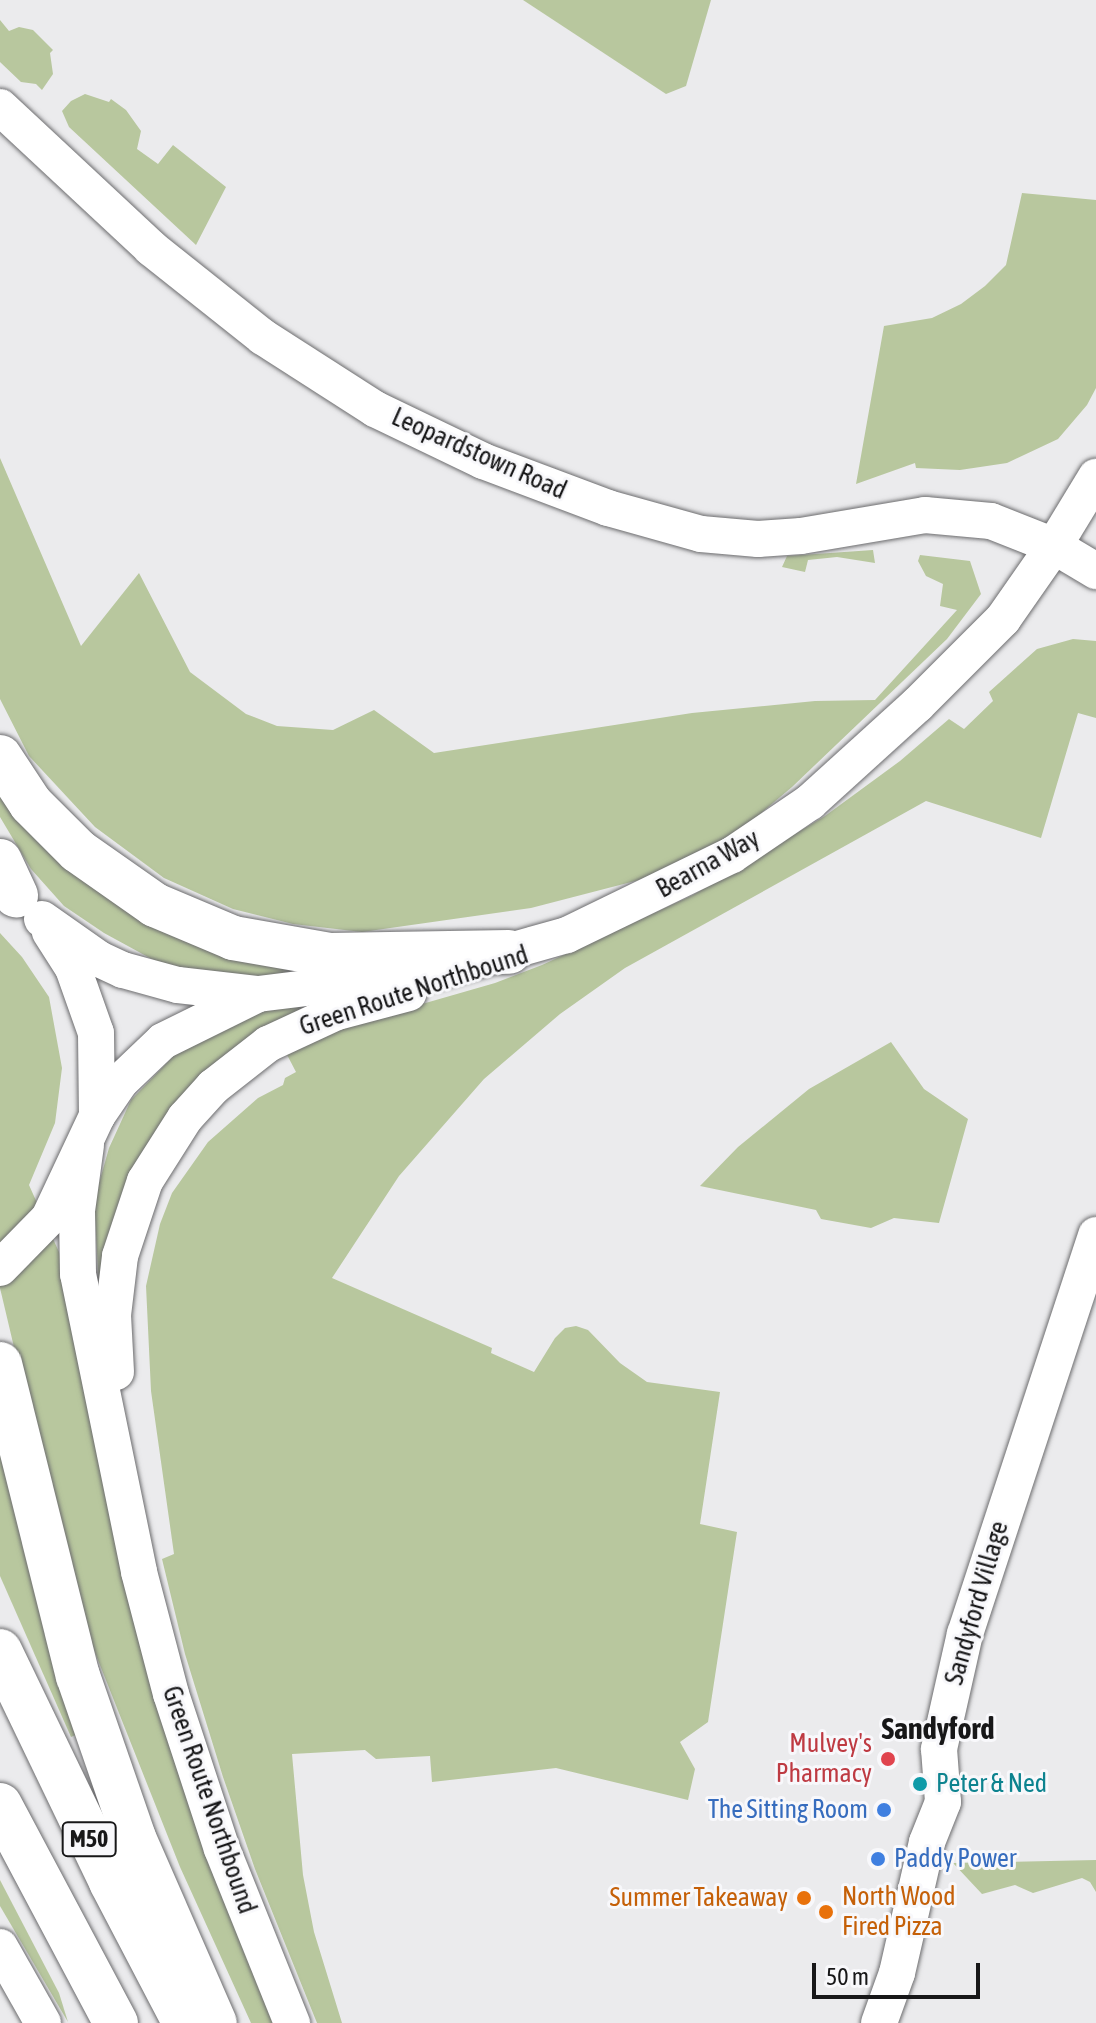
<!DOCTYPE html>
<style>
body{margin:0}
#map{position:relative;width:1096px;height:2023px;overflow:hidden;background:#ebebed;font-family:"Asap Condensed",sans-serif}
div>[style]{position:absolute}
.green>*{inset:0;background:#b8c79e}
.roads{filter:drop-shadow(0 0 2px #6c6c6e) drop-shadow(0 0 2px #6c6c6e)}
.secondary>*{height:36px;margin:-18px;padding:0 18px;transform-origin:18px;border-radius:18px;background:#fff}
.highway>*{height:44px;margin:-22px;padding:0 22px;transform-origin:22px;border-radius:22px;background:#fff}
.dots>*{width:22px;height:22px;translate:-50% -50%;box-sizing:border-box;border:4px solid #f8f8fb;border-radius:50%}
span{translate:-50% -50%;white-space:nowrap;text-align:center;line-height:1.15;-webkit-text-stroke:6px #f8f8fb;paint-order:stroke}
.shield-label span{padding:2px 6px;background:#f8f8fb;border:2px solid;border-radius:6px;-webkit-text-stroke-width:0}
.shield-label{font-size:24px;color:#171718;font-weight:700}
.street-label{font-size:26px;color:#171718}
.health-label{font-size:26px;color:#be3a42}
.right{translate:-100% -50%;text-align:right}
.culture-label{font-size:26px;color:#0d838f}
.left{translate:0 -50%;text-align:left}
.shop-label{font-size:26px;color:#366cbe}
.food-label{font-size:26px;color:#c56008}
.quarter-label{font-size:30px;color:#171718;font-weight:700}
.scale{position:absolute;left:812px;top:1963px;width:168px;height:36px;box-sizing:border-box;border:4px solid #171718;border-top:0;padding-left:10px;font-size:24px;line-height:28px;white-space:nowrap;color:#171718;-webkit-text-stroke:6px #f8f8fb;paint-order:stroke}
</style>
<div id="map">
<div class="green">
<div style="clip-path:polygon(523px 0,711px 0,686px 86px,666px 94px)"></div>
<div style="clip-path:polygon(0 20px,9px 31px,19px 27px,33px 30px,53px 50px,50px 53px,53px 74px,42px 90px,36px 84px,21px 82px,0 62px)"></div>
<div style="clip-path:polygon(85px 94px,109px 102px,111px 99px,126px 110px,141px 131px,137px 149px,158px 164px,173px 145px,226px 187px,196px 245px,69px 127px,62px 111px,71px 101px)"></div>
<div style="clip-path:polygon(1022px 193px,1096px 200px,1096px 388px,1087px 405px,1058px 439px,1007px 463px,960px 470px,916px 468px,915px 463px,856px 484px,884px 326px,932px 318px,961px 304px,985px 286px,1006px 265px)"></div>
<div style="clip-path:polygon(0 458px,81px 646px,139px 573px,190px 672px,246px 714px,277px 726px,333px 730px,374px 710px,434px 753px,692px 713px,815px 701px,875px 700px,957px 610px,940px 606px,943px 584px,926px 576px,918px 561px,920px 555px,970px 561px,981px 594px,947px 639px,792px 787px,747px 825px,690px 859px,639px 880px,531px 908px,362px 932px,293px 924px,233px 909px,164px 878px,95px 827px,29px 756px,0 699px)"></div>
<div style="clip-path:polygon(873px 550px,875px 563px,837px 557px,808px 560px,805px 572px,782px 567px,787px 556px)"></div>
<div style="clip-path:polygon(1073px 639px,1096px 641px,1096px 718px,1078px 713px,1041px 838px,926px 801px,625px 968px,560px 1014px,484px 1079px,399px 1176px,332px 1278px,492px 1348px,491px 1353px,534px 1372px,555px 1338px,565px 1328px,576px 1326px,588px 1330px,620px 1363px,647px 1382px,720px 1392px,700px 1524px,737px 1532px,708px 1722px,680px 1742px,695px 1769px,688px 1800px,556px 1768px,432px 1782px,430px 1756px,376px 1759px,365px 1750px,292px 1754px,303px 1875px,314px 1932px,342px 2023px,317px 2023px,255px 1869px,223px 1777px,185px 1654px,162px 1559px,174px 1554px,151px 1391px,146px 1286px,160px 1224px,172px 1193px,208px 1142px,258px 1098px,283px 1085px,285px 1078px,296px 1072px,284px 1049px,304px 1038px,495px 983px,542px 965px,693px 895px,825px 816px,900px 761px,949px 719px,964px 729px,993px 701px,989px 692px,1037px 649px)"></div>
<div style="clip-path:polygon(0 772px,59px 846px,335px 968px,220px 980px,159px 963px,104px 933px,64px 906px,31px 869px,0 817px)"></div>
<div style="clip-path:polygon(0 933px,22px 957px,49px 997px,62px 1068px,55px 1123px,29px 1185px,63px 1261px,282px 2023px,251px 2023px,180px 1867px,94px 1650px,31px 1419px,0 1288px)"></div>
<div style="clip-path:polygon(319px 1002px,229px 1058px,99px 1285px,94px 1201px,109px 1148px,131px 1100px,188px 1041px,268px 1008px)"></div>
<div style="clip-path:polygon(891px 1042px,924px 1089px,968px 1119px,939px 1223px,894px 1218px,871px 1228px,821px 1219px,816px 1210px,700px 1186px,738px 1147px,809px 1089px)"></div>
<div style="clip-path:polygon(0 1426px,90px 1729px,71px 1737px,0 1576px)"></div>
<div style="clip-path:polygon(1096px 1860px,1096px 1892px,1090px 1882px,1082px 1878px,1033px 1893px,1015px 1885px,982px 1894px,953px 1863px)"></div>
<div style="clip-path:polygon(0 1880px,59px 1993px,68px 2022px,0 1906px)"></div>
</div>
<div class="roads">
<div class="secondary">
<div style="left:0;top:107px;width:207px;rotate:43deg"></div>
<div style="left:151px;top:248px;width:143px;rotate:38.5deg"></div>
<div style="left:263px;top:337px;width:133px;rotate:32.7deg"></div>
<div style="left:375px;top:409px;width:120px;rotate:25.7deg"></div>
<div style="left:483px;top:461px;width:134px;rotate:20.6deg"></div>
<div style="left:608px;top:508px;width:97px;rotate:15.6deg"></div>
<div style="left:701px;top:534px;width:57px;rotate:5deg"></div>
<div style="left:758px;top:539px;width:43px;rotate:-4deg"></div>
<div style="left:801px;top:536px;width:126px;rotate:-9.6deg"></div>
<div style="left:925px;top:515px;width:66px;rotate:5.2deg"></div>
<div style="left:991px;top:521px;width:68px;rotate:21.6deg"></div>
<div style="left:1054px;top:546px;width:49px;rotate:30.8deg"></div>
<div style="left:42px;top:919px;width:70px;rotate:35.1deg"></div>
<div style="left:99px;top:959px;width:26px;rotate:25deg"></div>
<div style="left:123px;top:970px;width:57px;rotate:15.3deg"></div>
<div style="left:178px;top:985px;width:81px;rotate:6.4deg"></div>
<div style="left:258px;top:994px;width:179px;rotate:-7deg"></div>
<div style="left:436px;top:972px;width:136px;rotate:-15.8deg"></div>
<div style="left:567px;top:935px;width:183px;rotate:-25.9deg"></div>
<div style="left:732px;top:855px;width:94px;rotate:-34.2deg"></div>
<div style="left:810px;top:802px;width:144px;rotate:-42.2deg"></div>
<div style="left:917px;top:705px;width:122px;rotate:-45deg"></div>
<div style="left:1003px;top:619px;width:89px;rotate:-55.1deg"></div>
<div style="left:1054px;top:546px;width:81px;rotate:-58.7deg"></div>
<div style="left:97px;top:1116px;width:41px;rotate:-55.9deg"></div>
<div style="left:120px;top:1082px;width:59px;rotate:-43.6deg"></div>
<div style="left:163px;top:1041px;width:106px;rotate:-26.3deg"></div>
<div style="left:86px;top:1145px;width:67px;rotate:97.8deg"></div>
<div style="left:77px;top:1211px;width:63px;rotate:89.1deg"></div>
<div style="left:78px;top:1274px;width:304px;rotate:78.4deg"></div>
<div style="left:139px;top:1572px;width:126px;rotate:75.3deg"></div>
<div style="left:171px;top:1694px;width:163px;rotate:71.8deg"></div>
<div style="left:222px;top:1849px;width:188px;rotate:68.1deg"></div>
<div style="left:0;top:1268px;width:70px;rotate:-45.6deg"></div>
<div style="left:49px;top:1218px;width:113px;rotate:-64.8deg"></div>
<div style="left:97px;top:1116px;width:83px;rotate:-90.7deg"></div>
<div style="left:96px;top:1033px;width:69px;rotate:-109.5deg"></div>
<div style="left:73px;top:968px;width:43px;rotate:-122.6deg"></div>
<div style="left:116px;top:1372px;width:57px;rotate:-93deg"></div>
<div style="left:113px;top:1315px;width:59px;rotate:-83.2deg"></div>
<div style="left:120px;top:1256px;width:79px;rotate:-71.6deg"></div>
<div style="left:145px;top:1181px;width:75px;rotate:-57.6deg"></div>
<div style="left:185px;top:1118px;width:42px;rotate:-47.9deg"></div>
<div style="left:213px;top:1087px;width:70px;rotate:-38deg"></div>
<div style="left:268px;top:1044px;width:76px;rotate:-24.9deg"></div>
<div style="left:337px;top:1012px;width:74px;rotate:-14.8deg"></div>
<div style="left:0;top:1947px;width:87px;rotate:60.5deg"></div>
<div style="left:879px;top:2023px;width:53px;rotate:-70.2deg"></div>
<div style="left:897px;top:1973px;width:134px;rotate:-77.1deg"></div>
<div style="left:927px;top:1842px;width:43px;rotate:-68.2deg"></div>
<div style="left:943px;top:1802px;width:53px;rotate:-94.3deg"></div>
<div style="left:939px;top:1749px;width:118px;rotate:-77.3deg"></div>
<div style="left:965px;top:1634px;width:420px;rotate:-71.8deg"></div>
</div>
<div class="highway">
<div style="left:0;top:757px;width:56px;rotate:56.6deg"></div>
<div style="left:31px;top:804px;width:66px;rotate:45deg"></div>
<div style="left:78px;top:851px;width:94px;rotate:35deg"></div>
<div style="left:155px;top:905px;width:85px;rotate:22.9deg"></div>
<div style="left:233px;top:938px;width:98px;rotate:9.9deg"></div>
<div style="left:330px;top:955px;width:179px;rotate:-1deg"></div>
<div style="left:0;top:861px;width:38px;rotate:65deg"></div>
<div style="left:0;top:1364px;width:322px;rotate:76deg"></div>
<div style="left:78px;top:1676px;width:171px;rotate:70.9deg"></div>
<div style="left:134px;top:1838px;width:202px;rotate:66.4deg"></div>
<div style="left:0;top:1651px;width:256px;rotate:64.3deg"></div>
<div style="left:111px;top:1882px;width:153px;rotate:62.4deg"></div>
<div style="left:0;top:1805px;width:247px;rotate:62deg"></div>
</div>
</div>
<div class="dots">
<div style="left:888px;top:1759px;background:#e0444e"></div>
<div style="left:920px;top:1784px;background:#0f9aa8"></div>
<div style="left:884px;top:1810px;background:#3f7fe0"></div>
<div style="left:878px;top:1859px;background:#3f7fe0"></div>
<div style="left:804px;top:1898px;background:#e8710a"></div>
<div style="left:826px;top:1912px;background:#e8710a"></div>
</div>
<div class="shield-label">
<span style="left:89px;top:1839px">M50</span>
</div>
<div class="street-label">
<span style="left:479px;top:454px;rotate:24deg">Leopardstown Road</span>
<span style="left:708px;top:864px;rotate:-29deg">Bearna Way</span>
<span style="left:414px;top:991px;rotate:-18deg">Green Route Northbound</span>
<span style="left:977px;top:1603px;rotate:-74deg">Sandyford Village</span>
<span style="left:209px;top:1800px;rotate:71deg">Green Route Northbound</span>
</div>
<div class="health-label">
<span class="right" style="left:872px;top:1759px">Mulvey's<br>Pharmacy</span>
</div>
<div class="culture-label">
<span class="left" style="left:936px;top:1784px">Peter &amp; Ned</span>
</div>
<div class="shop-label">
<span class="right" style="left:868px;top:1810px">The Sitting Room</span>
<span class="left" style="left:894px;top:1859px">Paddy Power</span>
</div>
<div class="food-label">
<span class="left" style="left:842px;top:1912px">North Wood<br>Fired Pizza</span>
<span class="right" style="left:788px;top:1898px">Summer Takeaway</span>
</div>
<div class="quarter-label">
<span style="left:938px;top:1728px">Sandyford</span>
</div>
<div class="scale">50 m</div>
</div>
